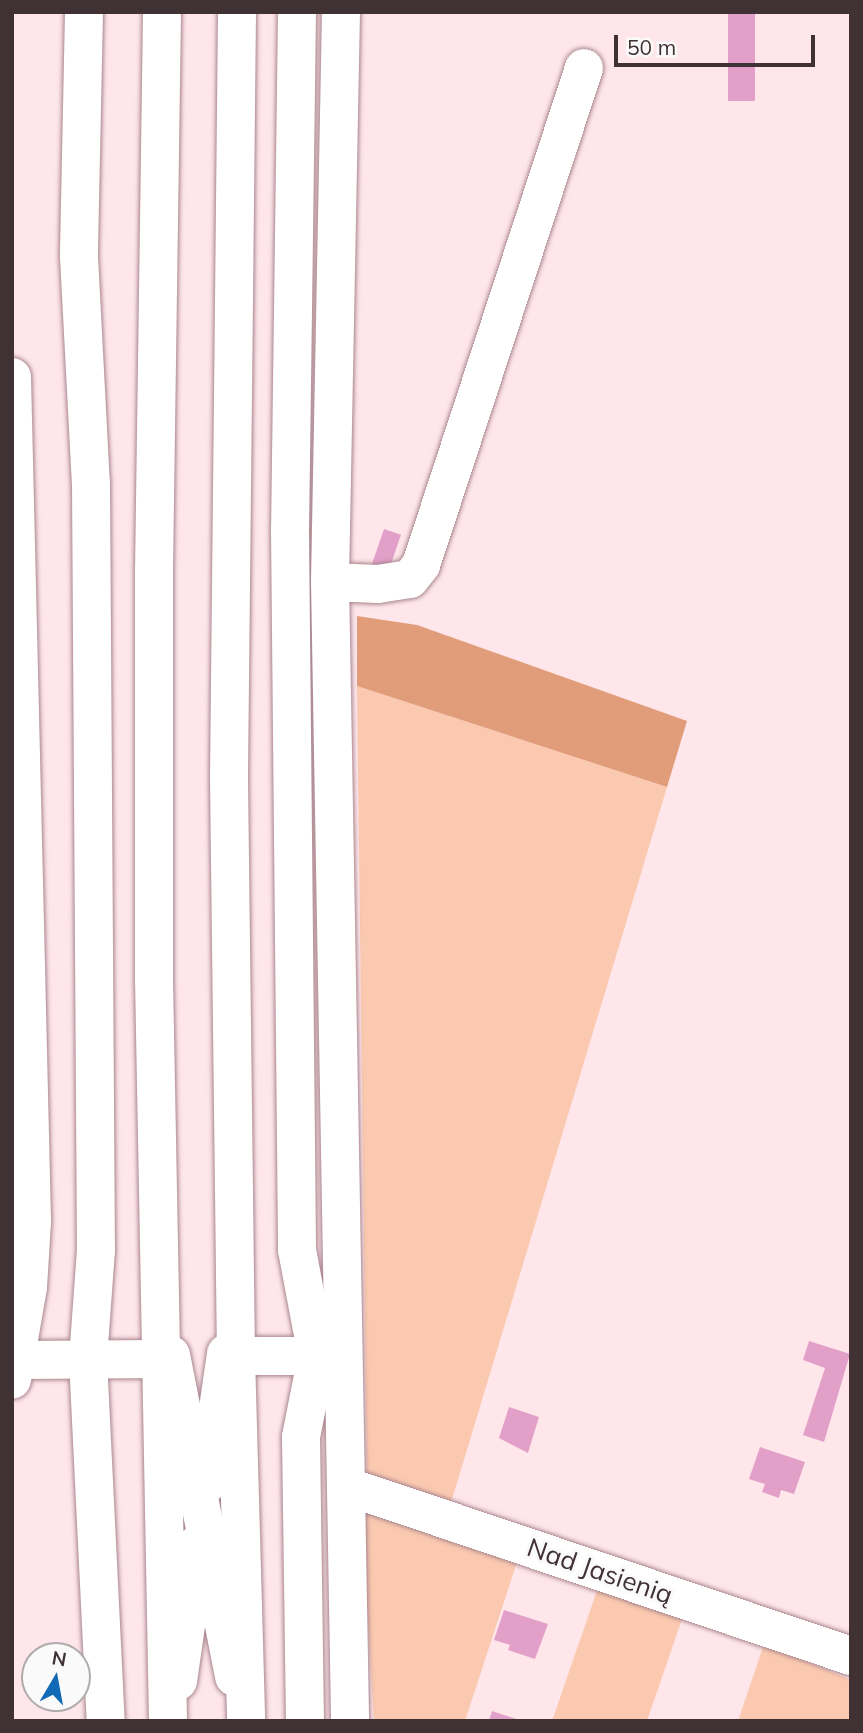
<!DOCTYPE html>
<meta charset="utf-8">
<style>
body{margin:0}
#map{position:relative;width:863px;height:1733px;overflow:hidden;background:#fee6eb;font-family:Mulish,sans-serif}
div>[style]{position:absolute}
.green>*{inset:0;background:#fbc9af}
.forest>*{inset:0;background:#e19d7a}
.building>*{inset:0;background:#e2a0c9;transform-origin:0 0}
.roads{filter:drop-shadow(0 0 2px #aa868e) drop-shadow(0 0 2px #aa868e)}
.minor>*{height:38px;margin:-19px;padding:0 19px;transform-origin:19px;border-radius:19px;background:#fff}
.highway>*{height:38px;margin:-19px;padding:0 19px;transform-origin:19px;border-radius:19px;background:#fff}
span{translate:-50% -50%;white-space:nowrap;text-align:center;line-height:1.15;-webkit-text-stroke:6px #fafafa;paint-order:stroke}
.street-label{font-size:26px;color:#403134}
.frame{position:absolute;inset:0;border:14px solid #403134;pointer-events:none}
.north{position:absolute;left:21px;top:1642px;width:70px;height:70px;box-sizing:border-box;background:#fafafa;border:2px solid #b0aaab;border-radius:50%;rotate:10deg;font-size:19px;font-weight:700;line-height:28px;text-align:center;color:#403134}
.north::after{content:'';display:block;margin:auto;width:24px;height:32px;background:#126ab7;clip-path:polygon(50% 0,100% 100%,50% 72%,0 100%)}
.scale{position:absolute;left:614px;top:35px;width:201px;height:32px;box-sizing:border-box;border:4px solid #403134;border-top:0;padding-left:9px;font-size:21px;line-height:24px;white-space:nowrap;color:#403134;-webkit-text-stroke:5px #fafafa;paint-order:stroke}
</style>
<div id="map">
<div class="green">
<div style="clip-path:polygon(357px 686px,667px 787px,450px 1506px,367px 1483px)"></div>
<div style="clip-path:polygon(361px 1505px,519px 1556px,465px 1721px,374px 1721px)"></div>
<div style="clip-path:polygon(600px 1582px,683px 1616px,647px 1721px,552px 1721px)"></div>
<div style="clip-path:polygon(764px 1644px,851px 1680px,851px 1721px,738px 1721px)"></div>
</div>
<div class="forest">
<div style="clip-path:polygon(357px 616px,417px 625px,687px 721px,667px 787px,357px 686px)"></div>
</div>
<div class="building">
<div style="left:728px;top:12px;width:27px;height:89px"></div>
<div style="left:384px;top:529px;width:18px;height:39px;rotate:19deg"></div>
<div style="clip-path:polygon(809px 1341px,850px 1354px,824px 1442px,803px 1435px,825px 1368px,803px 1360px)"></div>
<div style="clip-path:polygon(509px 1407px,539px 1417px,528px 1453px,499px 1438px)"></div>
<div style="clip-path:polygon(760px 1447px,805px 1462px,794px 1494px,781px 1490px,779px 1498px,762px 1492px,765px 1484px,749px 1479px)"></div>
<div style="clip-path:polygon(504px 1610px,548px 1624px,535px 1659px,508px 1650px,510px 1645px,494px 1640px)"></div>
<div style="clip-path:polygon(492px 1711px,519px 1720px,519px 1721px,489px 1721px)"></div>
</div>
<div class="roads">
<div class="minor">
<div style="left:84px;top:12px;width:245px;rotate:91.2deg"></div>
<div style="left:79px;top:257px;width:226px;rotate:87deg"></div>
<div style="left:91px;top:483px;width:767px;rotate:89.63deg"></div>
<div style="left:96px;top:1250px;width:109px;rotate:94.2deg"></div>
<div style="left:88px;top:1359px;width:362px;rotate:87.2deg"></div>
<div style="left:297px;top:12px;width:518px;rotate:90.77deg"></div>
<div style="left:290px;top:530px;width:720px;rotate:89.44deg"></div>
<div style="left:297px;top:1250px;width:108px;rotate:79.3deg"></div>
<div style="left:317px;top:1356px;width:83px;rotate:101.2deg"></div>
<div style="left:301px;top:1437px;width:284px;rotate:89.2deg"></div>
<div style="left:341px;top:12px;width:570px;rotate:91.11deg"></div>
<div style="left:330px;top:582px;width:1139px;rotate:88.99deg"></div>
<div style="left:12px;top:377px;width:845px;rotate:88.64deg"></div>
<div style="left:32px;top:1222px;width:65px;rotate:93.5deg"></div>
<div style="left:28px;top:1287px;width:94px;rotate:99.8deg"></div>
<div style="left:330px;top:582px;width:48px;rotate:2.4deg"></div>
<div style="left:378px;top:584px;width:32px;rotate:-9deg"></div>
<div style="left:410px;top:579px;width:18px;rotate:-52deg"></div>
<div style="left:421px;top:565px;width:523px;rotate:-71.84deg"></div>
<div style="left:171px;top:1355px;width:328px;rotate:78.9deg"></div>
<div style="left:236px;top:1356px;width:106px"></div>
<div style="left:18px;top:1360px;width:142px;rotate:-0.4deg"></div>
<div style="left:207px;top:1484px;width:132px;rotate:-81.7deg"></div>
<div style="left:349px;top:1487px;width:530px;rotate:18.61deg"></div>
<div style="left:178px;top:1681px;width:139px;rotate:-81.8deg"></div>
</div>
<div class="highway">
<div style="left:162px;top:12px;width:559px;rotate:90.82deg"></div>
<div style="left:154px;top:571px;width:408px;rotate:90deg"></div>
<div style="left:154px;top:979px;width:742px;rotate:88.92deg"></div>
<div style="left:237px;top:12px;width:766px;rotate:90.6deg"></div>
<div style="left:229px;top:778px;width:578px;rotate:89.31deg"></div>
<div style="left:236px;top:1356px;width:365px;rotate:88.4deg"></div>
</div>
</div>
<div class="street-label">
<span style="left:600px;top:1571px;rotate:19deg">Nad Jasienią</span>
</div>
<div class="frame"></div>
<div class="north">N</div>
<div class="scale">50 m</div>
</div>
